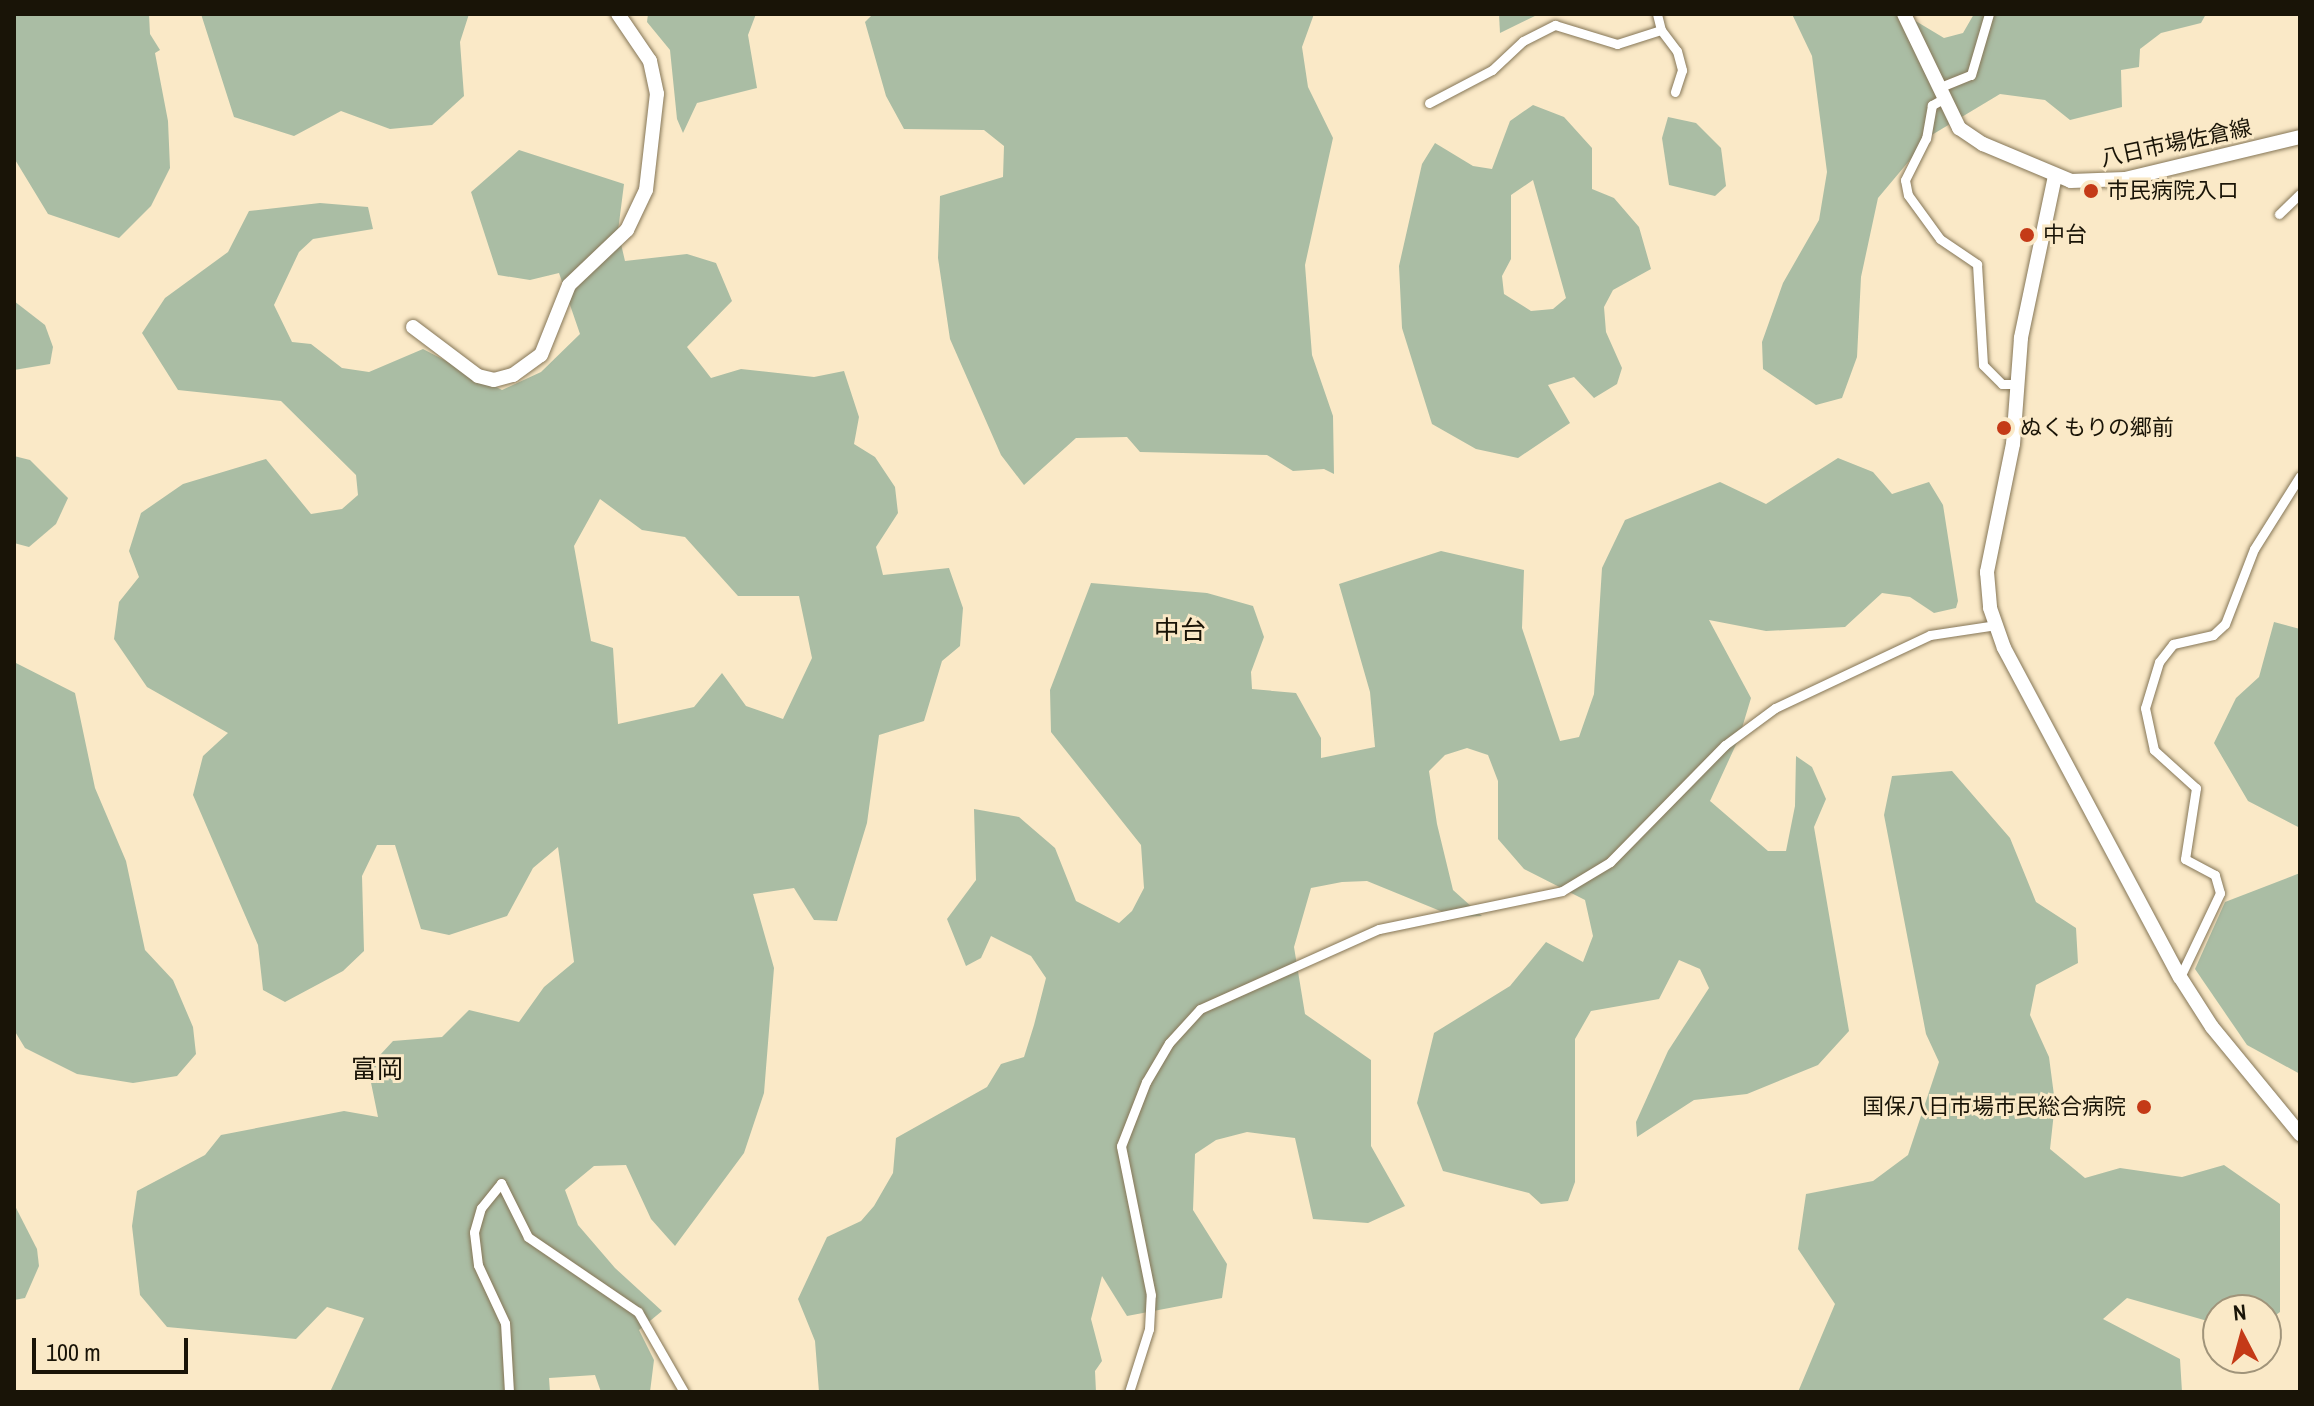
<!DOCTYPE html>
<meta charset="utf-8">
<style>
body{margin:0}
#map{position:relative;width:2314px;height:1406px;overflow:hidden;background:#fae9c7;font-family:"Archivo Narrow","Noto Sans JP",sans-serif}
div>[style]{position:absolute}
.forest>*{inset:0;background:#aabda4}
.roads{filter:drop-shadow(0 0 2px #857657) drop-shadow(0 0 2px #857657)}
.street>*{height:9px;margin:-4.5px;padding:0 4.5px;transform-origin:4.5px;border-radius:4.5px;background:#fff}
.secondary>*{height:14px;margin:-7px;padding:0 7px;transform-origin:7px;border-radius:7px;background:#fff}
.dots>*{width:22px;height:22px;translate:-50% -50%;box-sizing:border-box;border:4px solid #fae9c7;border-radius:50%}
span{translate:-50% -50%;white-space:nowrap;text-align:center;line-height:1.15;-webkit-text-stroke:6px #fae9c7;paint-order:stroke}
.street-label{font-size:22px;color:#191407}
.poi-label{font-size:22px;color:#191407}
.left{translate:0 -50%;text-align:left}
.right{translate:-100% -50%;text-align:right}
.quarter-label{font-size:26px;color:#191407}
.frame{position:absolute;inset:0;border:16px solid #191407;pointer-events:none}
.north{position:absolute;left:2202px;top:1294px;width:80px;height:80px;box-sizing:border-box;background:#fae9c7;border:2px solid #a0947a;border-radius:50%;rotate:354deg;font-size:22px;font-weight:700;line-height:32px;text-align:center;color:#191407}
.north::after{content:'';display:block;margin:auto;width:28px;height:36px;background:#c43a17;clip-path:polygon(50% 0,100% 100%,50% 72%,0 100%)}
.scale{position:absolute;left:32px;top:1338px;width:156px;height:36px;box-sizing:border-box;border:4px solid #191407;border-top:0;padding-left:10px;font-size:24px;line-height:28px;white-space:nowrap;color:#191407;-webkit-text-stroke:6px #fae9c7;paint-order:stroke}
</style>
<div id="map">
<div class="forest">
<div style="clip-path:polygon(14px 14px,149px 14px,150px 34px,160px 50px,155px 53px,168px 121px,170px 168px,151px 206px,119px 238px,48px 214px,14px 158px)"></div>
<div style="clip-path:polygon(201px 14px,469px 14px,460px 42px,464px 96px,432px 125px,390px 129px,341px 111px,294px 136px,234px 117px)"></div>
<div style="clip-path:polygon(648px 14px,756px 14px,748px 35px,757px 88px,697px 103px,683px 133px,677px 119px,670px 50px,647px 22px)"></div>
<div style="clip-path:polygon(873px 14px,1314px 14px,1302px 47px,1308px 87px,1333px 138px,1305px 265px,1312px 355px,1333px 416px,1334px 474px,1324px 469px,1293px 471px,1267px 455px,1140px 452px,1127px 437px,1076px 438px,1024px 485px,1001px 455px,950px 339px,938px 258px,940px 196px,1003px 177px,1004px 146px,984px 130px,904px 129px,886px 96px,865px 22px)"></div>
<div style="clip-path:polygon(1499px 14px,1539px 14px,1500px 33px)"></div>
<div style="clip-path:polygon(1792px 14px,1904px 14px,1944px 38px,1963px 33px,1974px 14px,2206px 14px,2201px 23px,2161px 33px,2140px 49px,2139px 67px,2121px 70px,2122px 107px,2070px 120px,2045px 100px,2000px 94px,1930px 136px,1878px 198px,1861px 277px,1857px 357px,1842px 398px,1816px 405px,1763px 369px,1762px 342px,1783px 283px,1819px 220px,1827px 172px,1812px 56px)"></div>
<div style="clip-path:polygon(evenodd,1533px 105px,1564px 117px,1592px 148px,1592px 189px,1614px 198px,1639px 227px,1651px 269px,1613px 290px,1604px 307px,1606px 332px,1622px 368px,1617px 384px,1594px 398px,1574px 377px,1548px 385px,1570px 423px,1518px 458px,1476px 449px,1432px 424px,1402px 328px,1399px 266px,1422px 164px,1435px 143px,1473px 166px,1492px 169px,1510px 121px,1533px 105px,1533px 180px,1566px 298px,1553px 309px,1531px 311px,1504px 294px,1502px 276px,1511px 259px,1511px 195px,1533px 180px)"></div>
<div style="clip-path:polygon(1668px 117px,1696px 123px,1721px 148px,1726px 186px,1715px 196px,1669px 185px,1662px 138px)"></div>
<div style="clip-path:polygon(evenodd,519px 150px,624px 184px,618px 231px,625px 261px,687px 254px,716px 263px,732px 301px,687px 347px,711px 378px,741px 369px,814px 377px,844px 371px,859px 417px,854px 444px,875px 457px,895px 487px,898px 513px,876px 547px,883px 575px,949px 568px,963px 608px,960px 646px,942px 661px,924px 721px,879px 735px,867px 823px,837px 921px,814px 920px,794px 888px,753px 894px,774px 968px,764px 1093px,744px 1153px,675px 1246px,651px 1219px,626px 1165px,594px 1166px,565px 1190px,578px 1225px,615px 1268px,662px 1311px,639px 1330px,654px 1360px,650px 1392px,601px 1392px,595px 1375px,549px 1378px,550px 1392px,330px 1392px,364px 1318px,327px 1307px,296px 1339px,167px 1327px,140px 1295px,132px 1226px,137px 1191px,205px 1155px,221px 1135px,344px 1111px,378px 1117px,368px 1068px,393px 1041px,442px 1037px,469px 1010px,519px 1022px,544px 987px,574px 962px,558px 847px,533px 868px,507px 916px,449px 935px,421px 929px,395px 845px,377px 845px,362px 876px,364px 951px,343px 971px,285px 1002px,263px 990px,258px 945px,193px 795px,203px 756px,228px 733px,147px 687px,114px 639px,119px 602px,139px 577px,129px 551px,141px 513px,183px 484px,266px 459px,311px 514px,342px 509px,358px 495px,356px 475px,281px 401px,178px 390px,142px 333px,165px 298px,228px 252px,249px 211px,320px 203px,368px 207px,373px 229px,313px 239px,299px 252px,274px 305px,292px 342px,311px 344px,342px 368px,369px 372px,423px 349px,502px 390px,541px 372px,580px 334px,559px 273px,530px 280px,498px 275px,471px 192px,519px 150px,600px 499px,642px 530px,685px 537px,738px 596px,799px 596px,812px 658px,783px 719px,746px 706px,722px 673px,694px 707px,618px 724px,613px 648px,591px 641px,574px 546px,600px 499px)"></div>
<div style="clip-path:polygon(14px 301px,45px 325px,53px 347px,50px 364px,14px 370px)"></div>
<div style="clip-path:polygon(14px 456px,30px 460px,68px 498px,56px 524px,29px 547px,14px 543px)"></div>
<div style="clip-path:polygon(1838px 458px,1873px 472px,1892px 494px,1929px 482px,1943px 505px,1958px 601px,1956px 608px,1934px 613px,1910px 597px,1882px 593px,1845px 627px,1766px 631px,1709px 620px,1751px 698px,1739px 738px,1710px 801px,1768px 851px,1786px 851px,1795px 806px,1796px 756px,1812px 767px,1826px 799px,1814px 827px,1849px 1031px,1818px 1065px,1747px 1094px,1694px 1100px,1637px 1137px,1636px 1122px,1668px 1051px,1709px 988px,1700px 969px,1679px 960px,1659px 999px,1591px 1011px,1575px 1039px,1575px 1182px,1568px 1201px,1541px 1204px,1529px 1193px,1443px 1171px,1417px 1103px,1434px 1033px,1510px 986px,1546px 942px,1583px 962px,1593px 936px,1585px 900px,1524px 869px,1498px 839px,1498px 781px,1488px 755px,1467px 748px,1445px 755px,1429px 771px,1437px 824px,1453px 890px,1482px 916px,1455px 917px,1367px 881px,1342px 882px,1311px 888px,1294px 947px,1305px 1014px,1371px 1060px,1371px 1146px,1405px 1206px,1368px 1223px,1313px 1219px,1295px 1138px,1247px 1132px,1216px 1140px,1195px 1154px,1193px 1210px,1227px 1264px,1222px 1298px,1127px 1316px,1102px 1276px,1091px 1319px,1102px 1361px,1095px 1371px,1096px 1392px,819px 1392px,815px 1341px,798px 1299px,827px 1237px,861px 1221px,874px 1206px,893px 1173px,896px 1138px,987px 1087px,1001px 1064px,1024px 1057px,1034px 1025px,1046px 978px,1031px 956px,991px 936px,981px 958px,966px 966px,947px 919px,976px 880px,974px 809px,1019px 817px,1055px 848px,1076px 901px,1119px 923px,1132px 911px,1144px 888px,1141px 845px,1051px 732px,1050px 690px,1091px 583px,1207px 593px,1253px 606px,1264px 637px,1251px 672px,1252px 689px,1296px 693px,1321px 738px,1321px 758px,1375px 747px,1370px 692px,1339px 584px,1441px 551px,1524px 570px,1522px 628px,1560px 741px,1579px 737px,1594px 694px,1602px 568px,1625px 520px,1720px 482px,1766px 504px)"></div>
<div style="clip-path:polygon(2274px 622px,2300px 629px,2300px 828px,2248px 801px,2214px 743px,2236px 698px,2259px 677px)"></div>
<div style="clip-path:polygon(14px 662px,75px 693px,95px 788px,126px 861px,145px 950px,173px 980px,193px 1027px,196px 1054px,177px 1076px,133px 1083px,77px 1074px,25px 1048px,14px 1030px)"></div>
<div style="clip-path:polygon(1952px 771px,2010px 838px,2036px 902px,2076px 928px,2078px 963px,2036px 985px,2030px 1015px,2049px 1057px,2055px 1103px,2050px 1149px,2085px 1178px,2120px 1168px,2182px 1177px,2224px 1165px,2280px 1204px,2280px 1312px,2266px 1322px,2266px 1310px,2218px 1310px,2218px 1324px,2127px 1298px,2103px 1319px,2180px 1359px,2182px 1392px,1798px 1392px,1835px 1304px,1798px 1249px,1806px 1194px,1873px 1181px,1908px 1155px,1939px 1062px,1926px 1034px,1884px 815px,1892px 776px)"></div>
<div style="clip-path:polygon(2300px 873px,2300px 1074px,2247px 1045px,2195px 969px,2225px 902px)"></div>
<div style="clip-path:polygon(14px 1204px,37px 1249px,39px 1266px,25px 1298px,14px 1300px)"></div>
</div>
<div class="roads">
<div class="street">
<div style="left:1661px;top:30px;width:26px;rotate:53deg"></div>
<div style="left:1677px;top:51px;width:20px;rotate:75deg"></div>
<div style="left:1682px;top:70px;width:23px;rotate:108deg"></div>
<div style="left:1938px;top:88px;width:35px;rotate:-22deg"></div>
<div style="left:1971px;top:75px;width:64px;rotate:-73.6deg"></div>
<div style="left:1943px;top:99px;width:13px;rotate:151deg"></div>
<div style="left:1932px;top:105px;width:34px;rotate:100deg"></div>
<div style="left:1926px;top:138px;width:47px;rotate:116.6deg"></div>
<div style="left:1905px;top:180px;width:15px;rotate:79deg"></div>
<div style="left:1908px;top:195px;width:54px;rotate:54deg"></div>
<div style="left:1940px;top:239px;width:45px;rotate:34deg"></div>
<div style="left:1977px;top:264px;width:101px;rotate:86.6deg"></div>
<div style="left:1983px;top:365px;width:27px;rotate:45deg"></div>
<div style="left:2002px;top:384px;width:15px"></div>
<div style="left:1429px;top:103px;width:71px;rotate:-27.6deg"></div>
<div style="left:1492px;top:70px;width:42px;rotate:-43.1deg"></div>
<div style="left:1523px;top:41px;width:36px;rotate:-27deg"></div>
<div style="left:1555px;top:25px;width:65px;rotate:17deg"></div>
<div style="left:1617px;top:44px;width:46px;rotate:-17.7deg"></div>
<div style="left:1661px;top:30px;width:16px;rotate:-104deg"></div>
<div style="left:2279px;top:214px;width:29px;rotate:-44deg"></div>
<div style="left:2180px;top:977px;width:93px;rotate:-64.5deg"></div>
<div style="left:2220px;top:893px;width:19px;rotate:-106deg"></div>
<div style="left:2215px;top:875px;width:34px;rotate:-152deg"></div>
<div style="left:2185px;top:859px;width:72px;rotate:-81.2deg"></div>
<div style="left:2196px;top:788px;width:57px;rotate:-137.9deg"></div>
<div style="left:2154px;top:750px;width:43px;rotate:-102.1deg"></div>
<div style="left:2145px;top:708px;width:48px;rotate:-73.1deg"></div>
<div style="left:2159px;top:662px;width:23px;rotate:-52deg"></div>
<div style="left:2173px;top:644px;width:41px;rotate:-12.7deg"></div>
<div style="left:2213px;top:635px;width:16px;rotate:-43deg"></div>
<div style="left:2225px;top:624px;width:80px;rotate:-68.9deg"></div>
<div style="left:2254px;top:549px;width:86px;rotate:-57.8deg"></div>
<div style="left:509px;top:1392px;width:69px;rotate:-93.3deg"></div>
<div style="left:505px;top:1323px;width:64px;rotate:-115deg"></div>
<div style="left:478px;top:1265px;width:33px;rotate:-97deg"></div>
<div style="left:474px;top:1232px;width:25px;rotate:-74deg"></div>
<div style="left:481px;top:1208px;width:32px;rotate:-51deg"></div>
<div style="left:501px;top:1183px;width:60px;rotate:63.4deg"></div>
<div style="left:528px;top:1237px;width:133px;rotate:34.3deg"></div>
<div style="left:638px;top:1312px;width:92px;rotate:60.1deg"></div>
<div style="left:1129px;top:1392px;width:66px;rotate:-72.4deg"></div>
<div style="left:1149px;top:1329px;width:34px;rotate:-87deg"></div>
<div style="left:1151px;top:1295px;width:152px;rotate:-101.4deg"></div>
<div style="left:1121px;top:1146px;width:69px;rotate:-68.7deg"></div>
<div style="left:1146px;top:1082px;width:45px;rotate:-59.5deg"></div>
<div style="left:1169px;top:1043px;width:46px;rotate:-47.6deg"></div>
<div style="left:1200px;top:1009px;width:196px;rotate:-24.1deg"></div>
<div style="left:1379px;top:929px;width:187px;rotate:-11.7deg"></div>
<div style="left:1562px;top:891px;width:56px;rotate:-31.1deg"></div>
<div style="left:1610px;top:862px;width:164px;rotate:-45.5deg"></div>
<div style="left:1725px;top:745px;width:62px;rotate:-36.5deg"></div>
<div style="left:1775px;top:708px;width:171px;rotate:-25.2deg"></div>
<div style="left:1930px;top:635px;width:67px;rotate:-8.6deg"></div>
</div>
<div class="secondary">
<div style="left:1904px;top:14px;width:127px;rotate:64.2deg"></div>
<div style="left:1959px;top:128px;width:29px;rotate:34deg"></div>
<div style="left:1983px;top:144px;width:95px;rotate:22.8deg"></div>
<div style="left:2071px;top:181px;width:54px;rotate:-2.1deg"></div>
<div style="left:2125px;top:179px;width:180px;rotate:-13.5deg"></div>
<div style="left:2055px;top:176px;width:166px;rotate:101.9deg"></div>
<div style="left:2021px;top:338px;width:106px;rotate:94.3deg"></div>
<div style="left:2013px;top:444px;width:131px;rotate:101.5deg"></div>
<div style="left:1987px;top:572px;width:36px;rotate:85deg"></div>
<div style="left:1990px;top:608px;width:42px;rotate:70.7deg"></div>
<div style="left:2004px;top:648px;width:373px;rotate:61.9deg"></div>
<div style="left:2180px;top:977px;width:59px;rotate:57.4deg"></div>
<div style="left:2212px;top:1027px;width:139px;rotate:50.6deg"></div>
<div style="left:413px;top:327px;width:81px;rotate:37deg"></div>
<div style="left:478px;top:376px;width:16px;rotate:14deg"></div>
<div style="left:494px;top:380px;width:20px;rotate:-15deg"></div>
<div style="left:513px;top:375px;width:34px;rotate:-36deg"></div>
<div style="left:541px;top:355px;width:75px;rotate:-68.2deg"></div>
<div style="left:569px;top:285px;width:80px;rotate:-43.5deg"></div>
<div style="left:627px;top:230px;width:44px;rotate:-64.6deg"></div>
<div style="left:646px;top:190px;width:97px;rotate:-83.5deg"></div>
<div style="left:657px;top:94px;width:34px;rotate:-102deg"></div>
<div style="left:650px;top:61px;width:57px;rotate:-124.2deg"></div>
</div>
</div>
<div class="dots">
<div style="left:2091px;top:191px;background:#c43a17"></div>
<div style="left:2027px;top:235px;background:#c43a17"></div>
<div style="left:2004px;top:428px;background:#c43a17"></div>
<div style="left:2144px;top:1107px;background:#c43a17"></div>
</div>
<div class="street-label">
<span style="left:2176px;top:143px;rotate:-12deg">八日市場佐倉線</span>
</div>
<div class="poi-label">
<span class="left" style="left:2107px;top:191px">市民病院入ロ</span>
<span class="left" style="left:2043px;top:235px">中台</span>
<span class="left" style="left:2020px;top:428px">ぬくもりの郷前</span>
<span class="right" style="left:2126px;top:1107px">国保八日市場市民総合病院</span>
</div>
<div class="quarter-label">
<span style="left:1180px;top:630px">中台</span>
<span style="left:377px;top:1069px">富岡</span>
</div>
<div class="frame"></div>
<div class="north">N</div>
<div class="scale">100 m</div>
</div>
